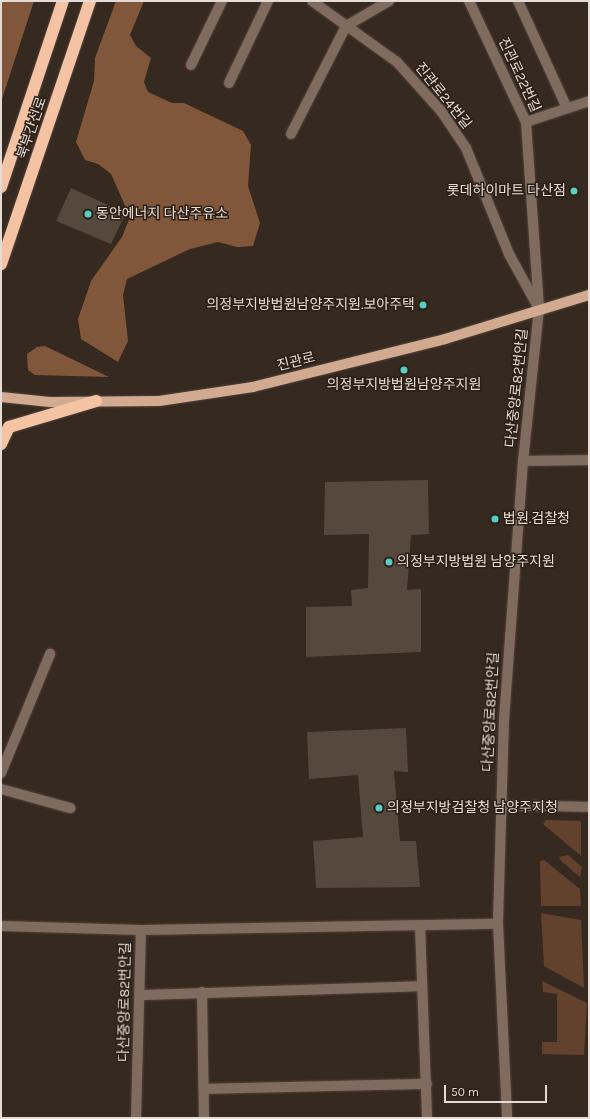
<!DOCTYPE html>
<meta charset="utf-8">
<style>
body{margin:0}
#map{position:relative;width:590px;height:1119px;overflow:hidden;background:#362920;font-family:Karla,"Noto Sans KR",sans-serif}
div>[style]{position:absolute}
.green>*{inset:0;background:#62422c}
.forest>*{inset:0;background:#80573a}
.building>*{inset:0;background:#57483e}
.roads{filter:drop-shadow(0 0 1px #52453d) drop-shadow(0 0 1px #52453d)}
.minor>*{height:10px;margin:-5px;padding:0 5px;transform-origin:5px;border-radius:5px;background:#7f6c5f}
.major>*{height:10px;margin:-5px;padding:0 5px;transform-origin:5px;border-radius:5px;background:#d2aa90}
.highway>*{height:12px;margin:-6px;padding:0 6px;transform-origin:6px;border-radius:6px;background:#f3c3a3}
.dots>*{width:11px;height:11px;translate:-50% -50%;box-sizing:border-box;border:2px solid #2c1f16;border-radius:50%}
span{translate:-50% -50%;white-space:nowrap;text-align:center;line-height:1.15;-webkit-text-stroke:3px #2c1f16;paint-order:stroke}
.street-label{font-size:14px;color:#e4dbd5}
.poi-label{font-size:14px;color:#e4dbd5}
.right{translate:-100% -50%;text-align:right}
.left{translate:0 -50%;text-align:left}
.frame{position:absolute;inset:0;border:2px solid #e4dbd5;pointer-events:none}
.scale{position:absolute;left:444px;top:1085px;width:103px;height:18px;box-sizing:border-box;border:2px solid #e4dbd5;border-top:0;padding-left:5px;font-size:12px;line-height:14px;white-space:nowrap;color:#e4dbd5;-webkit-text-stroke:3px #2c1f16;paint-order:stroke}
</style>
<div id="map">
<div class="green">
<div style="clip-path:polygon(546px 820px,581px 821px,581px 856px,543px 824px)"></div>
<div style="clip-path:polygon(568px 855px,582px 867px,580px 877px,561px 861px,559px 857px)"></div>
<div style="clip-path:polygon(544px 860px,580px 889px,581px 906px,541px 906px,540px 861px)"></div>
<div style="clip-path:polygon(541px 913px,581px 920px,584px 988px,544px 966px)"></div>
<div style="clip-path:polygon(542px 981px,587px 1003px,584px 1055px,542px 1054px,542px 1042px,557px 1042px,557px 994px,543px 992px)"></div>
</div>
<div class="forest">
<div style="clip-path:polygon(1px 1px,34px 1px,1px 102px)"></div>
<div style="clip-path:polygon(116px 1px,144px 1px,130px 35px,136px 46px,151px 58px,144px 82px,148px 92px,172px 103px,184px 103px,243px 131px,251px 145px,248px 186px,260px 223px,253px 246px,237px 247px,218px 242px,190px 249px,127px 279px,123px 295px,128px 341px,118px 362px,81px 339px,78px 319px,91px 281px,122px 237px,130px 217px,111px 174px,98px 164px,85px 160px,76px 142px,94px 81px,95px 58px)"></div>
<div style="clip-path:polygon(45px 346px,109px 377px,35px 375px,28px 370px,27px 354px,37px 347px)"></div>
</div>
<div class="building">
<div style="clip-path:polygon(71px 188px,110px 206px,108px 210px,124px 217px,111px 244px,56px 221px)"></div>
<div style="clip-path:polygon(428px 480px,429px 534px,411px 535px,407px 590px,421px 589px,421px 652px,306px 657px,306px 607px,352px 606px,351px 590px,368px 588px,369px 534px,324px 535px,325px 482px)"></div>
<div style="clip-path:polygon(406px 728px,408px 772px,394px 771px,400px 841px,416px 841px,420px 887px,316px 888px,313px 841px,363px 837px,358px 775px,309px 779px,307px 732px)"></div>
</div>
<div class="roads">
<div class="minor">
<div style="left:312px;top:1px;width:105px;rotate:35.7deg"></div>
<div style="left:397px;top:62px;width:66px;rotate:48.1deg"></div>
<div style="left:441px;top:111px;width:45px;rotate:56deg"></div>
<div style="left:466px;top:148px;width:114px;rotate:67.9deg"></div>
<div style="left:509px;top:254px;width:58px;rotate:61.2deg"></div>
<div style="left:469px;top:1px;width:134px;rotate:64.8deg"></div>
<div style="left:526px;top:122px;width:187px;rotate:86deg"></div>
<div style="left:539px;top:309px;width:153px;rotate:96deg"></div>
<div style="left:523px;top:461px;width:259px;rotate:94.2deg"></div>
<div style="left:504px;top:719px;width:205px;rotate:91.7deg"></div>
<div style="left:498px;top:924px;width:194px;rotate:87.3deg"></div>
<div style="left:518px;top:1px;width:118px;rotate:65.4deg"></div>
<div style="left:191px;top:65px;width:71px;rotate:-64.2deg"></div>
<div style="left:229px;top:83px;width:91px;rotate:-64.6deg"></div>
<div style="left:526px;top:122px;width:66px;rotate:-18.4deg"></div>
<div style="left:291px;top:134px;width:121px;rotate:-63deg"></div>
<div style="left:346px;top:26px;width:50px;rotate:-30.2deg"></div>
<div style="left:523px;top:461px;width:66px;rotate:-0.9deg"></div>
<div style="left:1px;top:773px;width:129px;rotate:-67.6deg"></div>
<div style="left:1px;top:789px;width:72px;rotate:15.4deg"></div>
<div style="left:501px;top:805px;width:88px;rotate:1.3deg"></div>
<div style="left:420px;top:925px;width:193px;rotate:87.9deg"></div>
<div style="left:1px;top:926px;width:140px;rotate:1.6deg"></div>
<div style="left:141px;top:930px;width:357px;rotate:-1deg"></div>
<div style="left:202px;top:992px;width:126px;rotate:89.1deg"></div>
<div style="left:141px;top:995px;width:281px;rotate:-1.8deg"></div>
<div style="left:204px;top:1089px;width:223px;rotate:-1.3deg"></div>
<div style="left:136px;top:1118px;width:188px;rotate:-88.5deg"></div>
</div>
<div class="major">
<div style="left:1px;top:397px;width:49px;rotate:5.8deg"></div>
<div style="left:50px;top:402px;width:109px;rotate:-0.5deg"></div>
<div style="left:159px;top:401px;width:95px;rotate:-8.5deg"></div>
<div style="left:253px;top:387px;width:198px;rotate:-14deg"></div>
<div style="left:445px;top:339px;width:151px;rotate:-17deg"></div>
</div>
<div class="highway">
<div style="left:1px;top:187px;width:196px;rotate:-71.6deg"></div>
<div style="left:1px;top:264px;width:278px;rotate:-71.3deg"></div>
<div style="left:1px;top:444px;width:19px;rotate:-65deg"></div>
<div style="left:9px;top:427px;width:91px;rotate:-16.6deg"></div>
</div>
</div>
<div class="dots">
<div style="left:574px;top:191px;background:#55cec5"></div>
<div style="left:88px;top:214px;background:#55cec5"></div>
<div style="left:423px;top:305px;background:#55cec5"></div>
<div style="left:404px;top:370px;background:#55cec5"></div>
<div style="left:495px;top:519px;background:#55cec5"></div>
<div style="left:389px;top:562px;background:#55cec5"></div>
<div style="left:379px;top:808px;background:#55cec5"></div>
</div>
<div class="street-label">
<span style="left:519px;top:75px;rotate:65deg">진관로22번길</span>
<span style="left:443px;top:96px;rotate:51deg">진관로24번길</span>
<span style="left:32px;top:128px;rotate:-71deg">북부간선로</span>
<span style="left:296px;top:362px;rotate:-14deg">진관로</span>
<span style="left:517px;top:388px;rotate:-84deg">다산중앙로82번안길</span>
<span style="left:491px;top:712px;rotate:-87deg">다산중앙로82번안길</span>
<span style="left:125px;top:1002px;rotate:-89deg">다산중앙로82번안길</span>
</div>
<div class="poi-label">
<span class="right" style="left:566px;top:191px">롯데하이마트 다산점</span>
<span class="left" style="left:96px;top:214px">동안에너지 다산주유소</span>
<span class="right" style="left:415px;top:305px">의정부지방법원남양주지원.보아주택</span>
<span style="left:404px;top:385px">의정부지방법원남양주지원</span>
<span class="left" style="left:503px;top:519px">법원.검찰청</span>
<span class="left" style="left:397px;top:562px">의정부지방법원 남양주지원</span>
<span class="left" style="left:387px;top:808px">의정부지방검찰청 남양주지청</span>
</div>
<div class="frame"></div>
<div class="scale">50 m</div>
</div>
